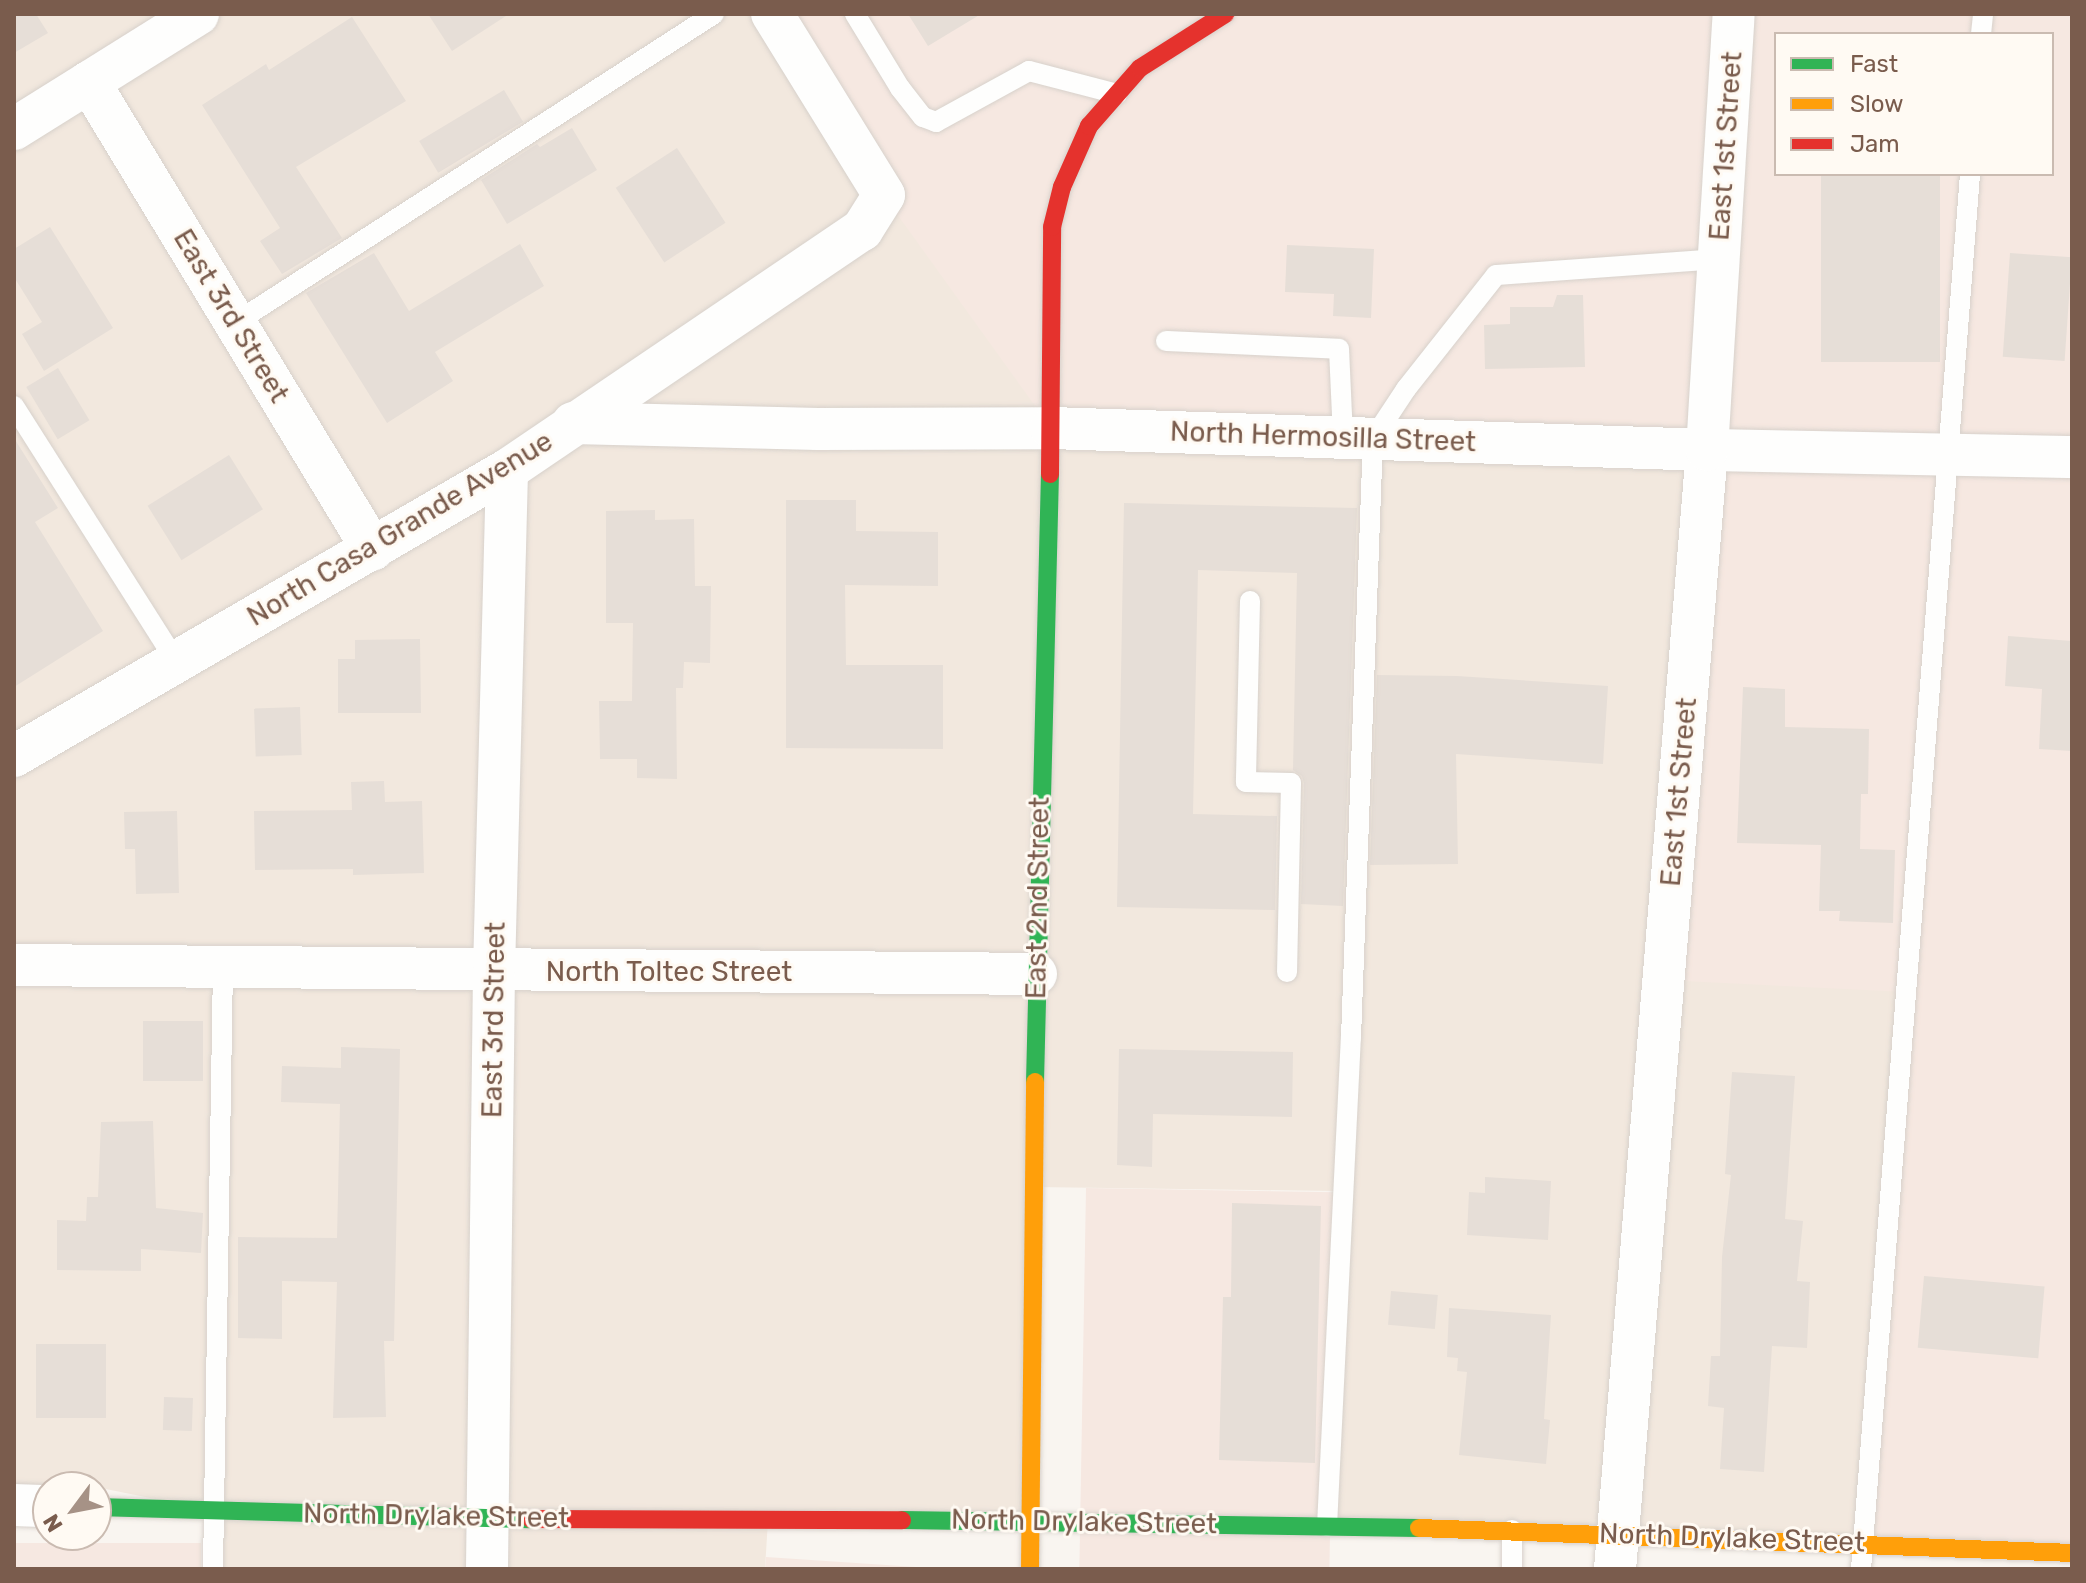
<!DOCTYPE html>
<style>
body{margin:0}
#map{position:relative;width:2086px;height:1583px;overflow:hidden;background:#f9f5f0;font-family:Rubik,sans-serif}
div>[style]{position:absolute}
.residential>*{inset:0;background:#f2e8de}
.commercial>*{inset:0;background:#f6e8e1;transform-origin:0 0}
.building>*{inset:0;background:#e6ded7;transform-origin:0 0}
.roads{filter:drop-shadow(0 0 2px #d7d1cb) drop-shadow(0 0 2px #d7d1cb)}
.lane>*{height:20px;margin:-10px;padding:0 10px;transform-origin:10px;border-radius:10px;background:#fefefd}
.street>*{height:42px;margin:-21px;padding:0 21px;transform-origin:21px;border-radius:21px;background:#fefefd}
.fast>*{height:18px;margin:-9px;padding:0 9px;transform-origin:9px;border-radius:9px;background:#30b455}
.slow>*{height:18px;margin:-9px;padding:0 9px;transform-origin:9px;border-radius:9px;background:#ff9f0a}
.jam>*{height:18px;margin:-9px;padding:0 9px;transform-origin:9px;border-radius:9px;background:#e5322d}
span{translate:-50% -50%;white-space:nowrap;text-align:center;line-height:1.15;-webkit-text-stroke:6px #fffaf3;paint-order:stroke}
.street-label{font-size:28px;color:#7a5c4d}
.frame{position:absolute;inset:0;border:16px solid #7a5c4d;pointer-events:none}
.legend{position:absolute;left:1774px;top:32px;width:280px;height:144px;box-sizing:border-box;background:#fffaf3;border:2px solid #cabbb1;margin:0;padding:10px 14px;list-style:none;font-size:24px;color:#7a5c4d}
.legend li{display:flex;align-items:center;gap:16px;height:40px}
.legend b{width:40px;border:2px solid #cabbb1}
.north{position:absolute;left:32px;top:1471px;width:80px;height:80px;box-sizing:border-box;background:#fffaf3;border:2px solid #cabbb1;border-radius:50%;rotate:238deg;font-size:22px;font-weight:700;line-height:32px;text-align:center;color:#7a5c4d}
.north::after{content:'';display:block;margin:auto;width:28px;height:36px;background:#a69286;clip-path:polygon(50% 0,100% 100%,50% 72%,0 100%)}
</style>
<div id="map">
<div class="residential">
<div style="clip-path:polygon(14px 14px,772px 14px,1707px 450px,1906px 992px,1862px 1544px,1327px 1526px,1336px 1191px,1035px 1187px,1031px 1520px,768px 1520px,765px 1569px,213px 1569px,214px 1511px,96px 1487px,48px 1487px,14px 1505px)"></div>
</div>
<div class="commercial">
<div style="clip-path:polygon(evenodd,772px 14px,2072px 14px,2072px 1553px,1862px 1544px,1906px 992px,1663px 980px,1707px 450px,1051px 428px,884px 196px,772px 14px,1776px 34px,2052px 34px,2052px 174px,1776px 174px,1776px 34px)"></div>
<div style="left:1086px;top:1188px;width:250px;height:381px;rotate:1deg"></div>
<div style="left:14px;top:1543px;width:187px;height:26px"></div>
<div style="clip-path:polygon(766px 1557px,946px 1569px,765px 1569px)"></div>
</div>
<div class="building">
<div style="clip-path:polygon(14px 14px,36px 14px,48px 33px,14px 53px)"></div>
<div style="clip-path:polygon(428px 14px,509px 14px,452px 51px)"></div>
<div style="clip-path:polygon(908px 14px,981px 14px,928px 46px)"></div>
<div style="clip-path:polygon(352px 17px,406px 101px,296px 167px,342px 238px,282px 274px,260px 241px,280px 228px,202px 105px,266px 64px,269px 70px)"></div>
<div style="left:504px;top:90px;width:37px;height:99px;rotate:59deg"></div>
<div style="clip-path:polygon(572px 128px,597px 170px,507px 224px,481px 180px,537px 144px,540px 147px)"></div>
<div style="left:677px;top:148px;width:89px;height:73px;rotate:57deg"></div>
<div style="left:1821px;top:174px;width:119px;height:188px"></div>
<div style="clip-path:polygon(50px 227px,113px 328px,44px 371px,22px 334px,42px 322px,14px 277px,14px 249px)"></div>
<div style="clip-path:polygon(520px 244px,544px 286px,435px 352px,453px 381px,387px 423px,306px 293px,374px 253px,409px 311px)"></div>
<div style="clip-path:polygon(1287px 245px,1374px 249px,1371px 318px,1333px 316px,1334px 294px,1285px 292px)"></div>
<div style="left:2010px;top:253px;width:62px;height:104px;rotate:4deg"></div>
<div style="clip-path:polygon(1557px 295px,1583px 295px,1585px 367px,1485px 369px,1484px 325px,1510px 324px,1510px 307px,1553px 307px)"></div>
<div style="left:58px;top:368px;width:61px;height:37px;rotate:59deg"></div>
<div style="clip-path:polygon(14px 438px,58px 508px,35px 522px,103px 631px,14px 687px)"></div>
<div style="left:229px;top:455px;width:64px;height:96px;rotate:58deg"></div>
<div style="clip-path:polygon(786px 500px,856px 500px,856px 531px,938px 532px,938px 586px,845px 585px,846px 665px,943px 665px,943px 749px,786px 748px)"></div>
<div style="clip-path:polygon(1124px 503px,1357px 508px,1343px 906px,1301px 904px,1304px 783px,1302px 776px,1293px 770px,1297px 573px,1198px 570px,1193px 814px,1277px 816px,1275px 910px,1117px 907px)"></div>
<div style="clip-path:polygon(655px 510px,655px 520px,694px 519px,695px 586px,711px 586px,710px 663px,684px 662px,683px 688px,676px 688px,677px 779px,637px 778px,637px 759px,600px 759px,599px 701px,632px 701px,633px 623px,606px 623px,606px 511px)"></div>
<div style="clip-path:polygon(2008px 636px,2072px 641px,2072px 751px,2039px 749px,2042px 689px,2005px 686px)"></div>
<div style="clip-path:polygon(420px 639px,421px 713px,338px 713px,338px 659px,355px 659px,355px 640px)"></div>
<div style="clip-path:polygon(1377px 675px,1457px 676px,1608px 686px,1603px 764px,1456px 754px,1458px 864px,1370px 865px)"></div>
<div style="clip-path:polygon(1743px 687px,1785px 689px,1785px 727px,1869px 729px,1868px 794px,1861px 794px,1860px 849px,1895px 850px,1893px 923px,1839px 921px,1840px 911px,1819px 911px,1821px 845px,1737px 843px)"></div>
<div style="left:300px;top:707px;width:48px;height:46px;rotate:88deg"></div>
<div style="clip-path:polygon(384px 781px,385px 802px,422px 801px,424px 873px,353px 875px,353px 869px,255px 870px,254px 811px,352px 810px,351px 782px)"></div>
<div style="clip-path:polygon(177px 811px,179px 893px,136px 894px,135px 849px,125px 849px,124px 812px)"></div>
<div style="left:143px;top:1021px;width:60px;height:60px"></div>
<div style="clip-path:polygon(341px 1047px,400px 1049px,394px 1341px,384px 1341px,386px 1417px,333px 1418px,337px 1282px,282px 1281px,282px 1339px,238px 1338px,238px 1237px,337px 1238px,340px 1104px,281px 1102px,282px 1066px,341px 1068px)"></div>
<div style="clip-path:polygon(1119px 1049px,1293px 1052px,1292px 1117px,1153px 1114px,1152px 1167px,1117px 1165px)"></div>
<div style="clip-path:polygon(1732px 1072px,1795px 1076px,1785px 1219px,1803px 1221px,1797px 1281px,1810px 1282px,1807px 1348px,1772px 1346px,1764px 1472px,1720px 1469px,1724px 1408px,1708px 1406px,1711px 1356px,1720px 1356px,1722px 1257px,1731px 1175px,1725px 1174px)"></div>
<div style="clip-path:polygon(153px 1121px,156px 1208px,203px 1213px,201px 1253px,141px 1249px,141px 1271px,57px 1270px,57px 1220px,86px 1221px,87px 1197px,98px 1197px,101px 1122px)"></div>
<div style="clip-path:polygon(1485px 1177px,1551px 1181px,1548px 1240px,1467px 1235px,1469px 1192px,1485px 1193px)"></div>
<div style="clip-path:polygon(1232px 1203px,1321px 1206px,1315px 1463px,1219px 1460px,1223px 1297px,1231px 1297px)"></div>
<div style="left:1924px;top:1276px;width:121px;height:72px;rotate:5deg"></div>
<div style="left:1391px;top:1291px;width:47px;height:34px;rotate:5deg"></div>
<div style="clip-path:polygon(1449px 1308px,1551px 1315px,1544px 1419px,1550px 1420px,1546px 1464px,1459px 1455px,1467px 1372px,1457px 1371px,1458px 1358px,1447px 1357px)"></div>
<div style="left:36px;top:1344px;width:70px;height:74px"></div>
<div style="left:164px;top:1397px;width:29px;height:33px;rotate:2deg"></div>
</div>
<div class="roads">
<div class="lane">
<div style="left:855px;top:14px;width:87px;rotate:58.7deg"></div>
<div style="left:900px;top:88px;width:37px;rotate:52deg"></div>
<div style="left:923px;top:117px;width:14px;rotate:21deg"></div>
<div style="left:936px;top:122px;width:106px;rotate:-28.7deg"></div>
<div style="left:1029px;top:71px;width:91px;rotate:14.6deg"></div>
<div style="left:1981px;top:34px;width:20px;rotate:-84deg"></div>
<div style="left:235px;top:323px;width:570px;rotate:-32.83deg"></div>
<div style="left:1166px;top:341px;width:173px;rotate:2.6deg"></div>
<div style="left:1339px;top:349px;width:89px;rotate:87.4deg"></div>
<div style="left:14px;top:406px;width:304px;rotate:57.6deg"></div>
<div style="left:1250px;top:601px;width:181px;rotate:91.3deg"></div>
<div style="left:1246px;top:782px;width:45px;rotate:1.3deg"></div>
<div style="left:1291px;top:783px;width:189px;rotate:91.2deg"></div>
<div style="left:1327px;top:1526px;width:489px;rotate:-87.2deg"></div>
<div style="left:1351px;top:1038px;width:599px;rotate:-87.9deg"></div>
<div style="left:1373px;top:439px;width:60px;rotate:-56.6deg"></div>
<div style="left:1406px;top:389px;width:145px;rotate:-51.7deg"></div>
<div style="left:1496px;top:275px;width:224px;rotate:-4.1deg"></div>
<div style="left:1512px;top:1530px;width:39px;rotate:90deg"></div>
<div style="left:213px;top:1569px;width:601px;rotate:-89.05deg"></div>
<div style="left:1861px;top:1569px;width:1399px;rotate:-85.53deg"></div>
</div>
<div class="street">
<div style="left:89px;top:82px;width:547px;rotate:58.75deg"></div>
<div style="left:14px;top:129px;width:217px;rotate:-32deg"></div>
<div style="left:573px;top:423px;width:245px;rotate:1.4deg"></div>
<div style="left:818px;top:429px;width:233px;rotate:-0.2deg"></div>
<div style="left:1051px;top:428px;width:656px;rotate:1.92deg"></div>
<div style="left:1707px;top:450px;width:365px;rotate:1.1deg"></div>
<div style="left:14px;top:756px;width:570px;rotate:-30.12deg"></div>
<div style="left:507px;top:470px;width:429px;rotate:-34.1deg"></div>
<div style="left:862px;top:230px;width:41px;rotate:-57.8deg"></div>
<div style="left:884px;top:195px;width:213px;rotate:-121.7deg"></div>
<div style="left:14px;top:965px;width:1022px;rotate:0.5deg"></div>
<div style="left:14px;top:1505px;width:34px;rotate:2deg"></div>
<div style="left:487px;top:1569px;width:598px;rotate:-89.33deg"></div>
<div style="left:494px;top:971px;width:501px;rotate:-88.51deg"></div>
<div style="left:1615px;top:1569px;width:1123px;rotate:-85.3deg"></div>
<div style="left:1707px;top:450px;width:437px;rotate:-86.5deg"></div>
</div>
<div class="fast">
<div style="left:1035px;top:1082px;width:608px;rotate:-88.59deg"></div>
<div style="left:96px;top:1507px;width:435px;rotate:1.6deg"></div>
<div style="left:902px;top:1520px;width:517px;rotate:0.89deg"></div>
</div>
<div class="slow">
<div style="left:1419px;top:1528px;width:653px;rotate:2.19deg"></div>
<div style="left:1030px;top:1569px;width:487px;rotate:-89.4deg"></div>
</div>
<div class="jam">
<div style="left:1050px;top:474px;width:247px;rotate:-89.5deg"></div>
<div style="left:1052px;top:227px;width:41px;rotate:-76deg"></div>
<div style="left:1062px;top:187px;width:67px;rotate:-66.1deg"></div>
<div style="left:1089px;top:126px;width:77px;rotate:-48.7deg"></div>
<div style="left:1140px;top:68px;width:101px;rotate:-32.4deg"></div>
<div style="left:531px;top:1519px;width:371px;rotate:0.2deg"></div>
</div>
</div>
<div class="street-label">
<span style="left:1726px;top:146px;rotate:-86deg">East 1st Street</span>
<span style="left:231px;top:316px;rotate:59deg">East 3rd Street</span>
<span style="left:1323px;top:437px;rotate:2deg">North Hermosilla Street</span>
<span style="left:400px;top:529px;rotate:-31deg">North Casa Grande Avenue</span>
<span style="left:1679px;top:792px;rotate:-85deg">East 1st Street</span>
<span style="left:1038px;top:898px;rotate:-89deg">East 2nd Street</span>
<span style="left:669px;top:972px">North Toltec Street</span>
<span style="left:494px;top:1020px;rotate:-89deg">East 3rd Street</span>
<span style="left:436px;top:1516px;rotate:1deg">North Drylake Street</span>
<span style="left:1084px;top:1522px;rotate:1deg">North Drylake Street</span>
<span style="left:1732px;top:1538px;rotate:2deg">North Drylake Street</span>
</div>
<div class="frame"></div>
<ul class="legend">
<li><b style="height:10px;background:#30b455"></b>Fast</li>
<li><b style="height:10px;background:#ff9f0a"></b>Slow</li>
<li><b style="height:10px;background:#e5322d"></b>Jam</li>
</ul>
<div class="north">N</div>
</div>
